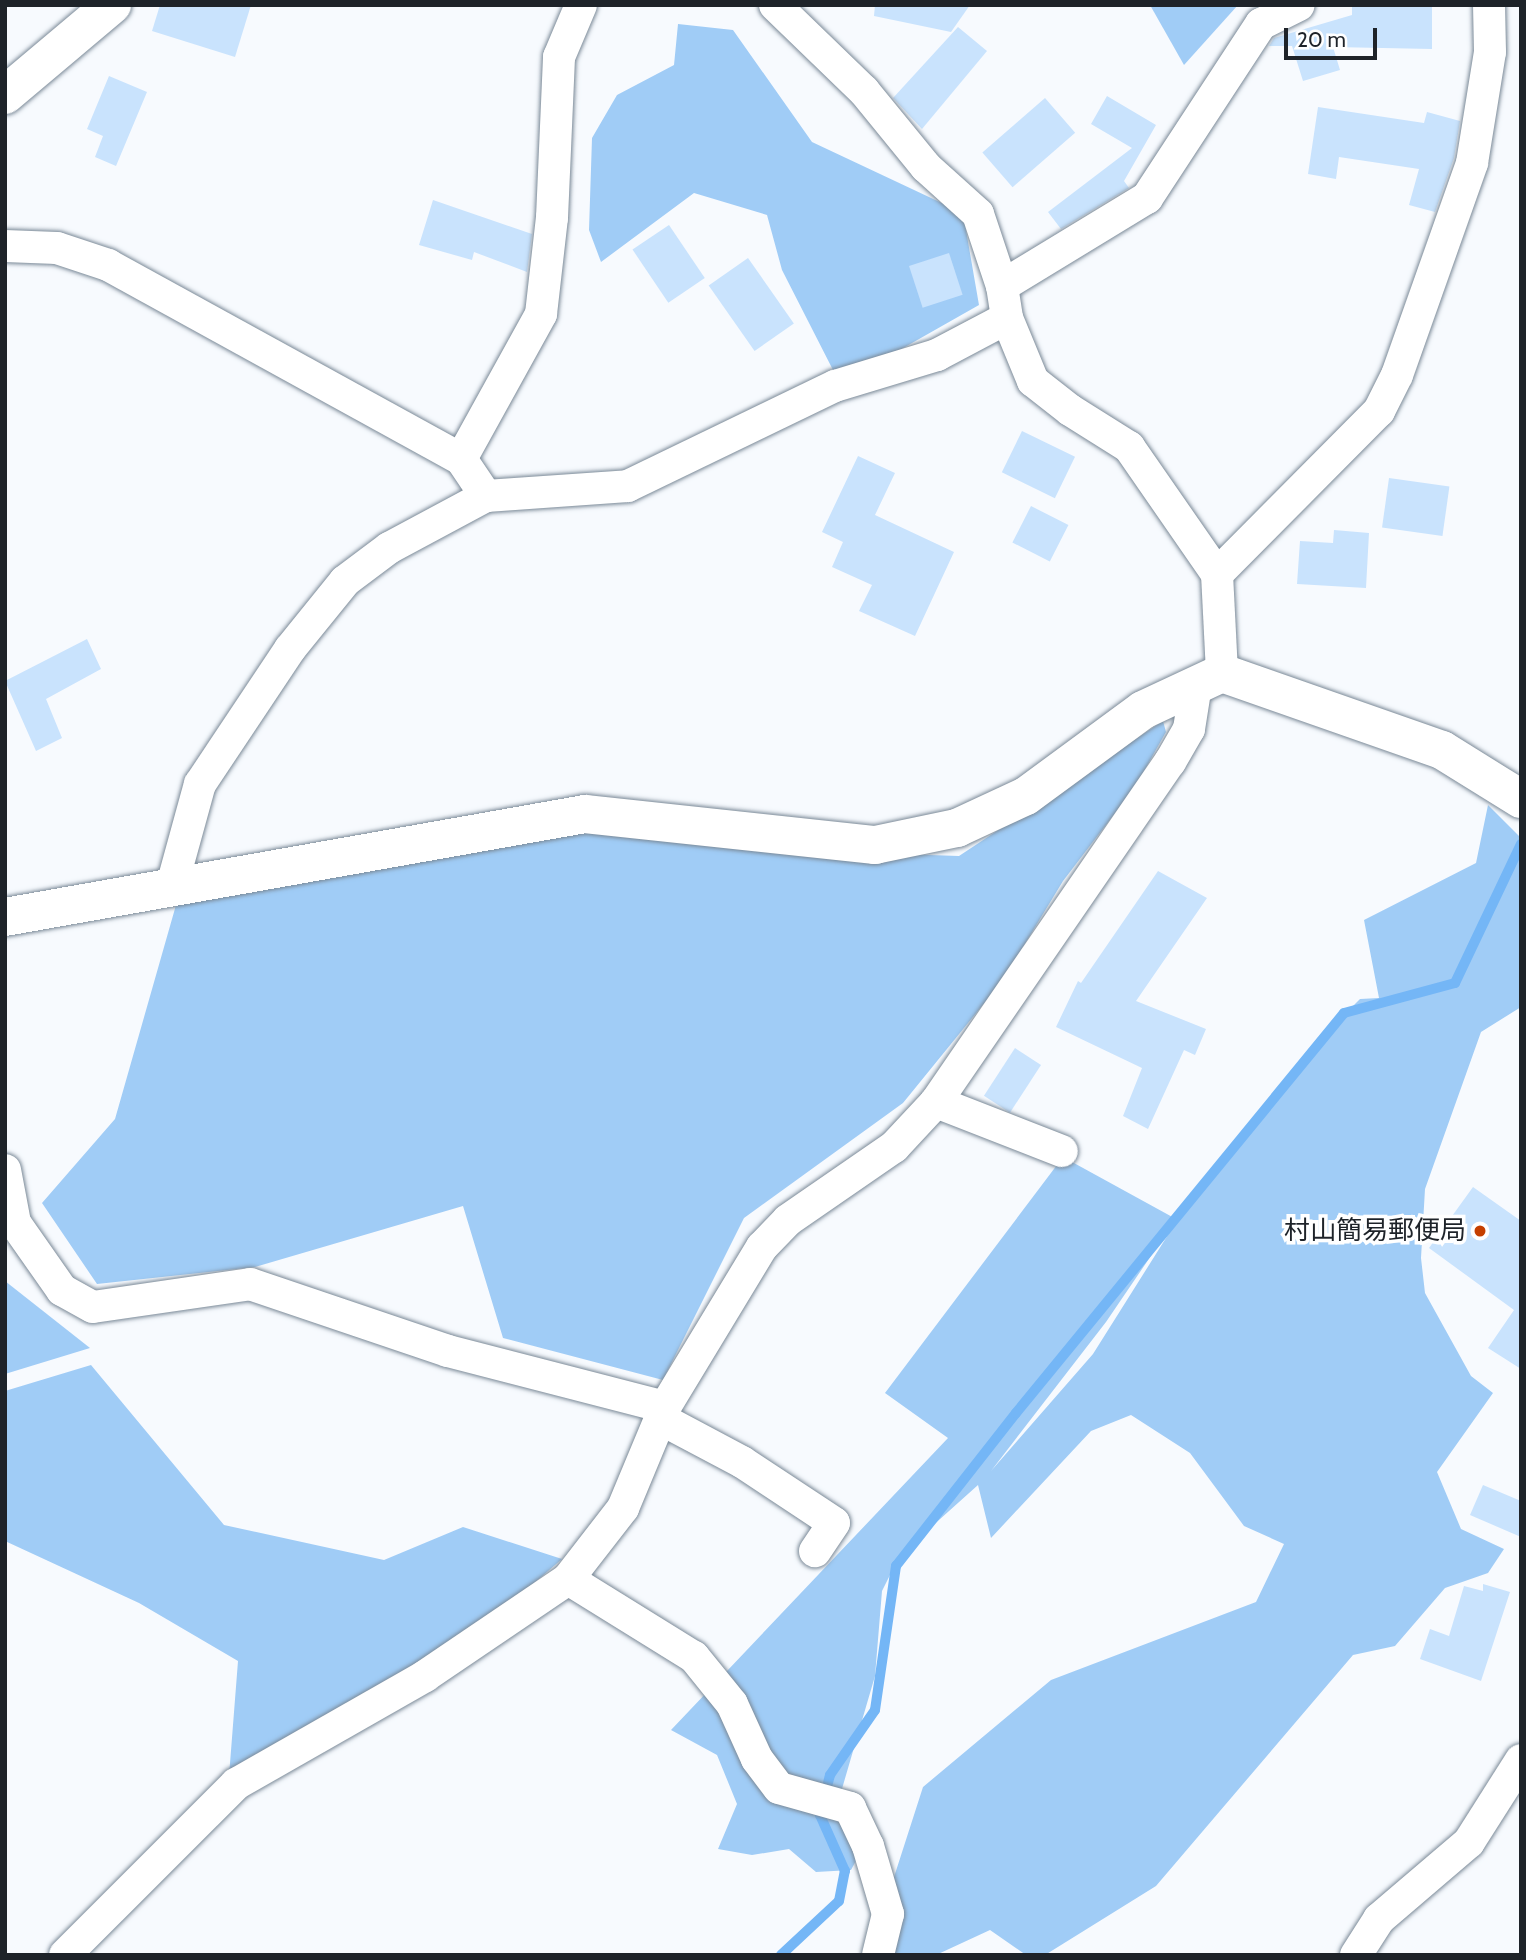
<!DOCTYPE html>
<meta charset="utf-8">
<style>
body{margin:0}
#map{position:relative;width:1526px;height:1960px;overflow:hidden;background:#f7fafe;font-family:Cabin,"Noto Sans JP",sans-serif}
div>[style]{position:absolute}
.green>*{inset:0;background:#a0ccf6}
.stream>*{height:10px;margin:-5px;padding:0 5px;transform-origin:5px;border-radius:5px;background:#74b6f6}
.building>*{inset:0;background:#c9e3fd;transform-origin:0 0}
.roads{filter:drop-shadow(0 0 2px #7a8997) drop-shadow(0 0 2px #7a8997)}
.street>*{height:32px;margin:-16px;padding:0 16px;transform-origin:16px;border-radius:16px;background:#fff}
.secondary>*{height:38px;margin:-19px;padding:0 19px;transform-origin:19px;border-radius:19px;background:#fff}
.dots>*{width:19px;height:19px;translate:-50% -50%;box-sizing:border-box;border:4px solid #fff;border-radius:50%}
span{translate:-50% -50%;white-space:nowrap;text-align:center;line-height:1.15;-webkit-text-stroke:7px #fff;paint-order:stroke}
.poi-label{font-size:26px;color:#1e2329}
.right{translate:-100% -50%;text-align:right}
.frame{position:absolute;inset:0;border:7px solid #1e2329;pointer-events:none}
.scale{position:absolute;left:1284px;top:28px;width:93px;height:32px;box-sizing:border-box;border:4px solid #1e2329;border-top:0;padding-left:9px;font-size:21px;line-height:24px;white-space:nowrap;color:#1e2329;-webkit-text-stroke:5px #fff;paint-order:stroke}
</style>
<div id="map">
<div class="green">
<div style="clip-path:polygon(1150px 5px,1238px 5px,1184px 65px)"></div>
<div style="clip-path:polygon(678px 24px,733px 30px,812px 142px,963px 213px,979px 305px,875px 364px,833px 370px,782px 270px,767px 215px,694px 193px,601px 262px,589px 230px,592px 138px,617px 95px,674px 65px)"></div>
<div style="clip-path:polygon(1163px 721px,1166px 732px,1135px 787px,1063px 881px,1003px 980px,903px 1103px,744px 1218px,663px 1380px,503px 1338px,463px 1206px,255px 1267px,97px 1284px,42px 1203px,115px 1119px,176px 905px,594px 829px,811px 851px,959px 856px)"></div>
<div style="clip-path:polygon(1488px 805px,1521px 838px,1521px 1007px,1481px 1032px,1425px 1189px,1421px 1258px,1425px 1293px,1471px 1376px,1493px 1393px,1437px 1472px,1461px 1529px,1504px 1549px,1488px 1573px,1445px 1588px,1395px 1646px,1353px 1655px,1156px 1886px,1045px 1955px,1026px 1955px,990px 1930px,936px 1955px,896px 1955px,885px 1905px,923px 1787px,1051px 1680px,1256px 1602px,1284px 1544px,1244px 1526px,1190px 1453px,1131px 1415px,1091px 1431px,991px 1538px,978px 1485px,900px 1555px,882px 1591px,875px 1676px,839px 1799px,866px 1842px,851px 1870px,816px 1872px,789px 1849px,752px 1855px,718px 1849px,737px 1804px,717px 1755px,671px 1730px,948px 1438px,885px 1393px,1063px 1157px,1176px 1219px,1106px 1322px,991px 1471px,1093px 1354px,1183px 1211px,1238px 1143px,1340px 1019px,1360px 999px,1379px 998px,1364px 920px,1476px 863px)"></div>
<div style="clip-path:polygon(5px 1281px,90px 1348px,5px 1374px)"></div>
<div style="clip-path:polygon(91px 1365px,224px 1525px,384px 1560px,463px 1527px,562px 1559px,483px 1627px,229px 1776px,238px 1661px,139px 1603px,5px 1541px,5px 1391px)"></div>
</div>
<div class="stream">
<div style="left:781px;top:1955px;width:79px;rotate:-43deg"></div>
<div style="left:839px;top:1901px;width:31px;rotate:-79deg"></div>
<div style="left:845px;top:1871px;width:61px;rotate:-114.1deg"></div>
<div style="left:820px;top:1815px;width:41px;rotate:-76deg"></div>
<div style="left:830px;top:1775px;width:79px;rotate:-55.3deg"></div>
<div style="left:875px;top:1710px;width:146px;rotate:-81.7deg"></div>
<div style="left:896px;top:1566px;width:194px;rotate:-51.9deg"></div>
<div style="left:1016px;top:1413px;width:517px;rotate:-50.65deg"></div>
<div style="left:1344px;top:1013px;width:115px;rotate:-15.1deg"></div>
<div style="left:1455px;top:983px;width:154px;rotate:-64.6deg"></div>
</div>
<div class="building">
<div style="clip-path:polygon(160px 5px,251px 5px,235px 57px,152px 31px)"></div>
<div style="clip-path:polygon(875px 5px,970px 5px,951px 32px,874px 16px)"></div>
<div style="clip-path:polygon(1352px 5px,1432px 5px,1432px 49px,1333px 47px,1340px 70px,1303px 81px,1292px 46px,1269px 46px,1274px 38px,1352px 15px)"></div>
<div style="clip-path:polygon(958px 27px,987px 51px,922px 129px,893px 98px)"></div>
<div style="clip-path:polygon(109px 76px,147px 92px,116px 166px,95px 157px,103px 136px,87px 129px)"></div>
<div style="clip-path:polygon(1107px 96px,1156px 125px,1124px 181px,1129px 188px,1061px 229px,1048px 212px,1132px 148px,1091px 124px)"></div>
<div style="left:1045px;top:98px;width:46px;height:83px;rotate:49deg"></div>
<div style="clip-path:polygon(1318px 107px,1424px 123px,1427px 112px,1460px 121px,1454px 158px,1435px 212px,1409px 205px,1419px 169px,1339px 157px,1336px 179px,1308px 174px)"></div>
<div style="clip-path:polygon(433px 200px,532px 234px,527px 272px,474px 252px,472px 260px,419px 245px)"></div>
<div style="left:669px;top:225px;width:64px;height:44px;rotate:56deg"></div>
<div style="left:949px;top:253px;width:44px;height:42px;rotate:72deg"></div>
<div style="left:748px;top:258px;width:80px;height:48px;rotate:55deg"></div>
<div style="left:1022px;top:431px;width:59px;height:46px;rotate:26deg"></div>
<div style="clip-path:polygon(858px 456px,895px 473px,875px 515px,954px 552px,915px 636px,859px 611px,872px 585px,832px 567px,843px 542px,822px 532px)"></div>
<div style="left:1389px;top:478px;width:61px;height:50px;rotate:8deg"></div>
<div style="left:1031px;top:506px;width:42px;height:41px;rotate:27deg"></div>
<div style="clip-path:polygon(1334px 530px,1369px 533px,1366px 588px,1297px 584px,1300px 541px,1333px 543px)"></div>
<div style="clip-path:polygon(87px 639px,101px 669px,46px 699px,62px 738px,36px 751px,5px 681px)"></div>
<div style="clip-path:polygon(1158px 871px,1207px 898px,1136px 1001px,1206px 1029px,1195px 1055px,1184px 1050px,1148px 1129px,1123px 1116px,1142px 1068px,1056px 1027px,1078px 981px,1081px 983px)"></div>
<div style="left:1015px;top:1048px;width:31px;height:57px;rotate:33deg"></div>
<div style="clip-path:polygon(1473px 1187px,1521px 1221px,1521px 1369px,1488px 1348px,1514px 1310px,1429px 1248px)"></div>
<div style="clip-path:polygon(1483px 1485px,1521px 1501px,1521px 1537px,1470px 1515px)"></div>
<div style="clip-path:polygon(1483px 1584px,1510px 1592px,1481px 1681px,1420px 1659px,1430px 1629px,1449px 1636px,1464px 1586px,1483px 1591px)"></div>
</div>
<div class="roads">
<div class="street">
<div style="left:775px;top:5px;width:124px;rotate:44deg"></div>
<div style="left:864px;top:91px;width:98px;rotate:50.8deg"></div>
<div style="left:926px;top:167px;width:70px;rotate:42.1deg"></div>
<div style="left:978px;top:214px;width:76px;rotate:71.6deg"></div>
<div style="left:1002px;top:286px;width:32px;rotate:81deg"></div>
<div style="left:1007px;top:318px;width:68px;rotate:67.6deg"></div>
<div style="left:1033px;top:381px;width:47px;rotate:38.1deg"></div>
<div style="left:1070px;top:410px;width:70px;rotate:32.1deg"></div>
<div style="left:1129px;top:447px;width:155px;rotate:55.3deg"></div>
<div style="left:1217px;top:574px;width:99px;rotate:87.1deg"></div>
<div style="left:5px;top:246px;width:52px;rotate:2.2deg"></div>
<div style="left:57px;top:248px;width:54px;rotate:18.4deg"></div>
<div style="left:108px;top:265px;width:403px;rotate:28.8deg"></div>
<div style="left:461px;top:459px;width:45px;rotate:56deg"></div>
<div style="left:1002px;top:286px;width:170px;rotate:-31.3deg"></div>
<div style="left:1147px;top:198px;width:208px;rotate:-56.8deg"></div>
<div style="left:1261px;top:24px;width:42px;rotate:-26.6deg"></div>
<div style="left:461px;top:459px;width:166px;rotate:-61.1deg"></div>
<div style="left:541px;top:314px;width:97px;rotate:-83.5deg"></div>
<div style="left:552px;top:218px;width:161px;rotate:-87.5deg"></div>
<div style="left:559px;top:57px;width:56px;rotate:-67.1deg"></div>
<div style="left:1217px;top:574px;width:230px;rotate:-45.2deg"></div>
<div style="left:1379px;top:411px;width:40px;rotate:-63.4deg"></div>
<div style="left:1397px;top:375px;width:225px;rotate:-70.5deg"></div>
<div style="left:1472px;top:163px;width:112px;rotate:-80.8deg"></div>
<div style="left:1490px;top:52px;width:47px;rotate:-91.2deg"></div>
<div style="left:171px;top:889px;width:109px;rotate:-74.6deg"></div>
<div style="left:200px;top:784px;width:162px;rotate:-56.3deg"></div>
<div style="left:290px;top:649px;width:87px;rotate:-51deg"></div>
<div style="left:345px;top:581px;width:55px;rotate:-36.9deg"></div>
<div style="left:389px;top:548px;width:110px;rotate:-28.2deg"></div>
<div style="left:486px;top:496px;width:142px;rotate:-4deg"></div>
<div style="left:628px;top:486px;width:230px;rotate:-25.8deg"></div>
<div style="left:835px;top:386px;width:107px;rotate:-16.9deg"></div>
<div style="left:937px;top:355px;width:79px;rotate:-27.9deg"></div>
<div style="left:936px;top:1102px;width:135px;rotate:21.3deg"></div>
<div style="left:5px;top:1170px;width:54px;rotate:79.3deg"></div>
<div style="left:15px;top:1223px;width:82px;rotate:55deg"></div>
<div style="left:62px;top:1290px;width:35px;rotate:29deg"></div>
<div style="left:93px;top:1307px;width:159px;rotate:-8.3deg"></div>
<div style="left:250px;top:1284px;width:209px;rotate:18.7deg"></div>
<div style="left:448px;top:1351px;width:224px;rotate:14.5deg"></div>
<div style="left:661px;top:1419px;width:92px;rotate:28deg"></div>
<div style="left:742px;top:1462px;width:110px;rotate:33.5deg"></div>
<div style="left:834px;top:1523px;width:34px;rotate:124deg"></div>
<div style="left:568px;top:1579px;width:148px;rotate:31.8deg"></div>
<div style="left:694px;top:1657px;width:60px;rotate:51deg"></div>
<div style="left:732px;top:1704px;width:60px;rotate:65.6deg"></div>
<div style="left:757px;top:1759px;width:36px;rotate:53deg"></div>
<div style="left:779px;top:1788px;width:74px;rotate:15.7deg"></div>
<div style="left:850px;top:1808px;width:42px;rotate:64.7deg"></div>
<div style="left:868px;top:1846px;width:71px;rotate:73.6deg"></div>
<div style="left:888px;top:1914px;width:42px;rotate:103.7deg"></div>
<div style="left:65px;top:1955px;width:242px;rotate:-45deg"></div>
<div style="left:236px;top:1784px;width:218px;rotate:-29.7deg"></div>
<div style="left:425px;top:1676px;width:173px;rotate:-34.1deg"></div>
<div style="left:568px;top:1579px;width:90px;rotate:-52.2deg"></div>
<div style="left:623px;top:1508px;width:109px;rotate:-67.4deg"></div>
<div style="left:665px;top:1407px;width:187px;rotate:-58.8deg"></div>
<div style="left:762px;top:1247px;width:37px;rotate:-46deg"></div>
<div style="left:788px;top:1220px;width:129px;rotate:-34.6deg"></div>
<div style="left:894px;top:1147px;width:62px;rotate:-47deg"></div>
<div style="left:936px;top:1102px;width:413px;rotate:-55.5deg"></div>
<div style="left:1170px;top:762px;width:38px;rotate:-60deg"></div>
<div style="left:1189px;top:729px;width:45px;rotate:-81deg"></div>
<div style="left:1356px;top:1955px;width:43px;rotate:-57.4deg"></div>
<div style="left:1379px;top:1919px;width:118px;rotate:-40.5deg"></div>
<div style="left:1469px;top:1842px;width:97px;rotate:-57.6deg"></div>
</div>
<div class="secondary">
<div style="left:5px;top:95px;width:140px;rotate:-40.1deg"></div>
<div style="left:5px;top:917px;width:589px;rotate:-10.07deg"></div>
<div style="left:585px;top:814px;width:292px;rotate:6.1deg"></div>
<div style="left:875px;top:845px;width:84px;rotate:-11.7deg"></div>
<div style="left:957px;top:828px;width:76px;rotate:-24.9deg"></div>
<div style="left:1026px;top:796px;width:145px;rotate:-36.3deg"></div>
<div style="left:1143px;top:710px;width:87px;rotate:-25.1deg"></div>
<div style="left:1222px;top:673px;width:233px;rotate:19.3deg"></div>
<div style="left:1442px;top:750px;width:93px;rotate:31.8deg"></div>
</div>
</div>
<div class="dots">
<div style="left:1480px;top:1231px;background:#c53f00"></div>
</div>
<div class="poi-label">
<span class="right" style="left:1466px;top:1231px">村山簡易郵便局</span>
</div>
<div class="frame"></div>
<div class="scale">20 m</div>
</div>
